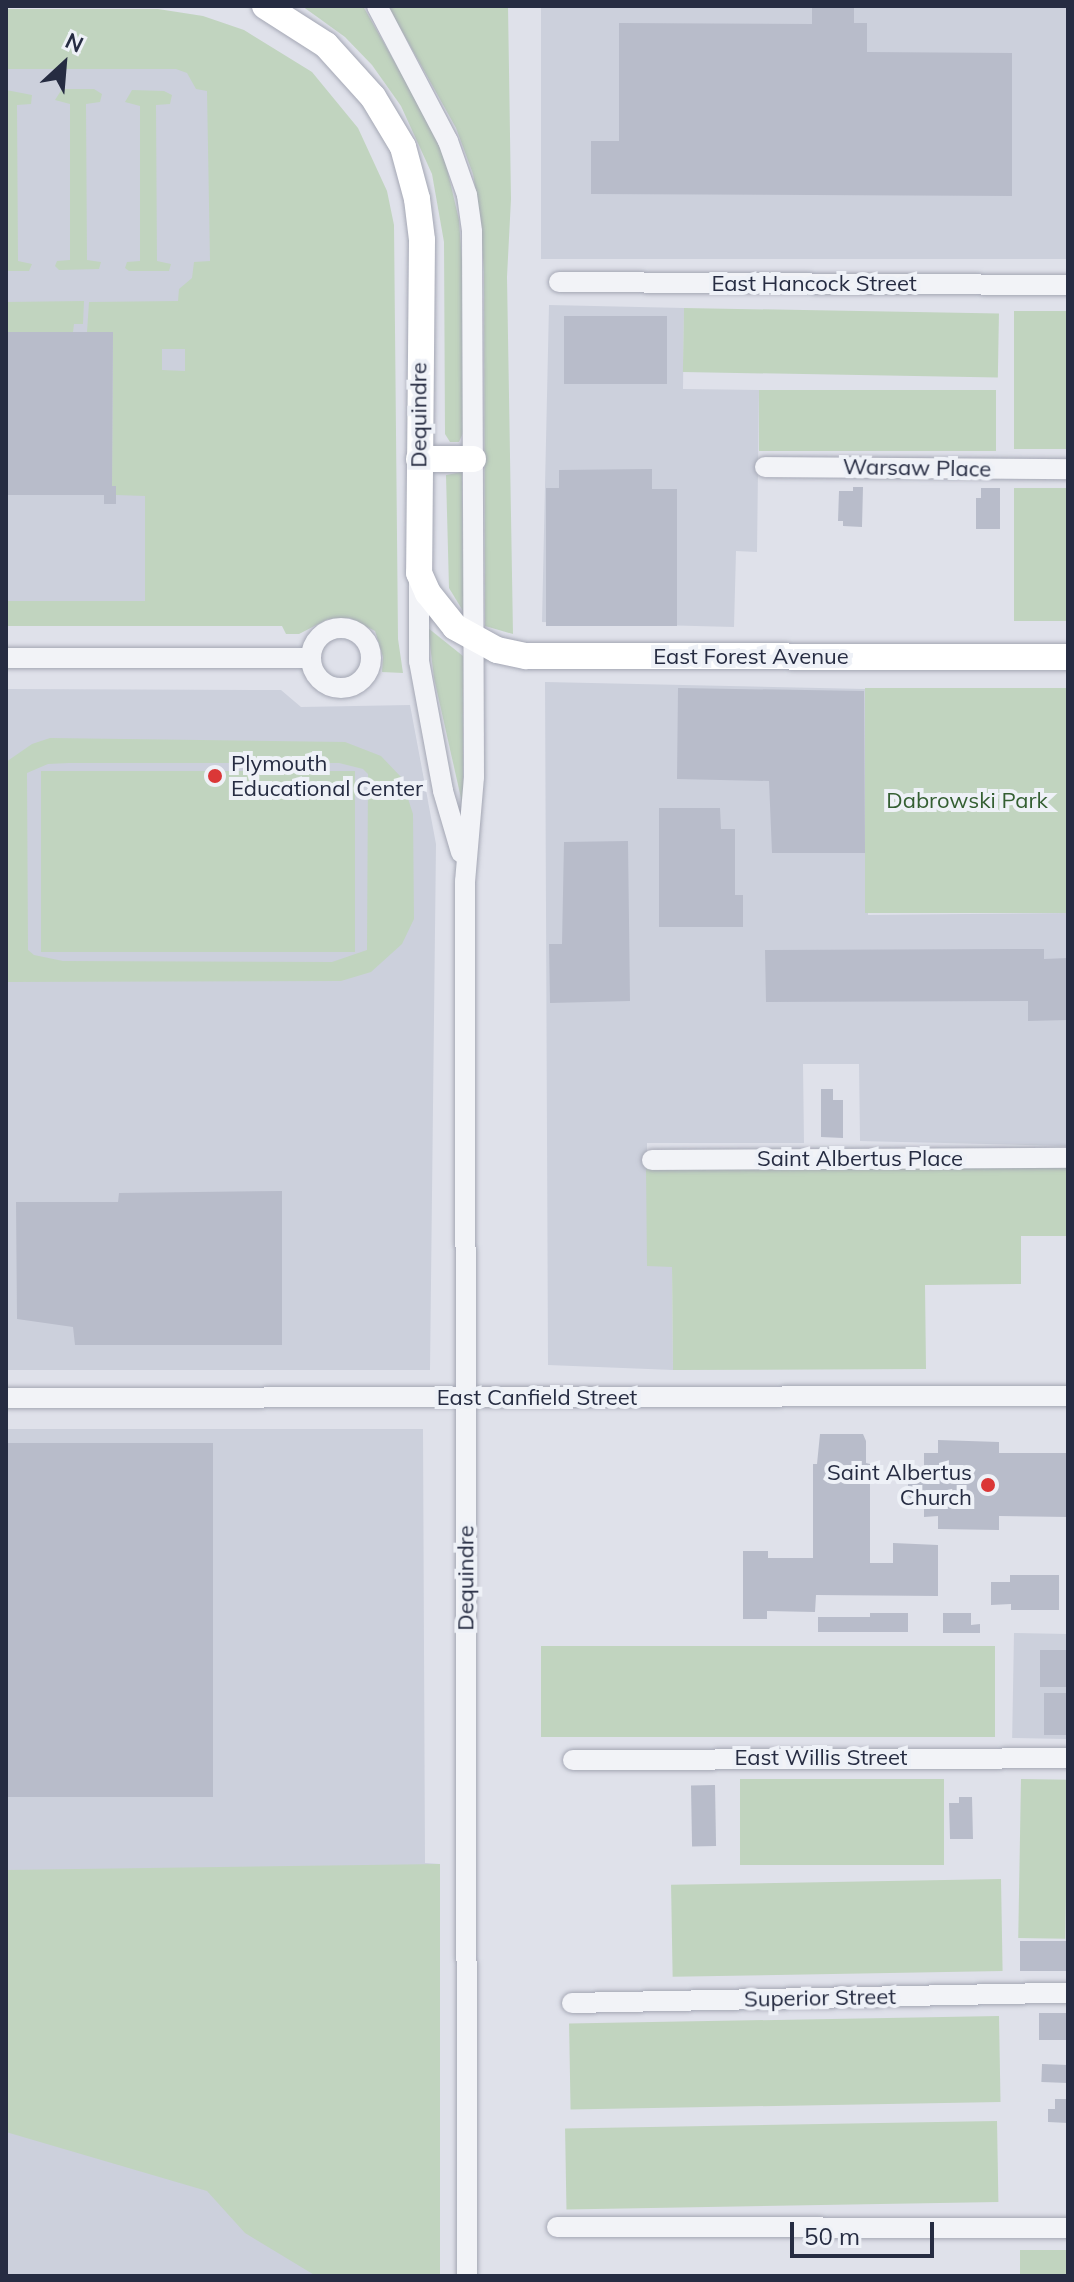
<!DOCTYPE html>
<style>
body{margin:0}
#map{position:relative;width:1074px;height:2282px;overflow:hidden;background:#dfe1ea;font-family:Mulish,sans-serif}
div>[style]{position:absolute}
.built>*{inset:0;background:#ccd0dc;transform-origin:0 0}
.green>*{inset:0;background:#c1d4bf;transform-origin:0 0}
.building>*{inset:0;background:#b8bcca;transform-origin:0 0}
.roads{filter:drop-shadow(0 0 2px #a4a7b4) drop-shadow(0 0 2px #a4a7b4)}
.minor>*{height:20px;margin:-10px;padding:0 10px;transform-origin:10px;border-radius:10px;background:#f2f3f7}
.minor>.ring{margin:-10px;padding:0;box-sizing:content-box;background:none;border:20px solid #f2f3f7;border-radius:50%}
.major>*{height:26px;margin:-13px;padding:0 13px;transform-origin:13px;border-radius:13px;background:#fff}
.dots>*{width:22px;height:22px;translate:-50% -50%;box-sizing:border-box;border:4px solid #eef1f7;border-radius:50%}
span{translate:-50% -50%;white-space:nowrap;text-align:center;line-height:1.15;-webkit-text-stroke:8px #eef1f7;paint-order:stroke}
.street-label{font-size:22px;color:#262c42}
.poi-label{font-size:22px;color:#262c42}
.left{translate:0 -50%;text-align:left}
.right{translate:-100% -50%;text-align:right}
.park-label{font-size:22px;color:#345f32}
.frame{position:absolute;inset:0;border:8px solid #262c42;pointer-events:none}
.north{position:absolute;left:24px;top:24px;width:80px;height:80px;-webkit-text-stroke:6px #eef1f7;paint-order:stroke;rotate:26deg;font-size:22px;font-weight:700;line-height:32px;text-align:center;color:#262c42}
.north::after{content:'';display:block;margin:auto;width:28px;height:36px;background:#262c42;clip-path:polygon(50% 0,100% 100%,50% 72%,0 100%)}
.scale{position:absolute;left:790px;top:2222px;width:144px;height:36px;box-sizing:border-box;border:4px solid #262c42;border-top:0;padding-left:10px;font-size:24px;line-height:28px;white-space:nowrap;color:#262c42;-webkit-text-stroke:6px #eef1f7;paint-order:stroke}
</style>
<div id="map">
<div class="built">
<div style="left:541px;top:6px;width:527px;height:253px"></div>
<div style="clip-path:polygon(6px 26px,195px 31px,382px 608px,6px 626px)"></div>
<div style="clip-path:polygon(549px 305px,684px 308px,683px 389px,759px 390px,757px 552px,736px 551px,734px 627px,542px 622px)"></div>
<div style="clip-path:polygon(545px 682px,865px 689px,868px 915px,1068px 913px,1068px 1146px,860px 1141px,859px 1064px,803px 1064px,804px 1143px,647px 1143px,647px 1266px,672px 1266px,673px 1370px,548px 1365px)"></div>
<div style="clip-path:polygon(6px 689px,281px 690px,301px 707px,410px 705px,436px 844px,430px 1370px,6px 1370px)"></div>
<div style="clip-path:polygon(6px 1429px,423px 1429px,425px 1863px,440px 1864px,440px 2276px,6px 2276px)"></div>
<div style="left:1014px;top:1633px;width:54px;height:105px;rotate:1deg"></div>
</div>
<div class="green">
<div style="clip-path:polygon(302px 6px,363px 6px,432px 128px,445px 160px,459px 220px,462px 261px,463px 433px,459px 442px,450px 442px,445px 434px,444px 242px,432px 174px,401px 106px,372px 65px,345px 37px)"></div>
<div style="clip-path:polygon(388px 6px,508px 6px,511px 199px,507px 277px,513px 634px,485px 626px,484px 273px,480px 215px,473px 174px,456px 128px)"></div>
<div style="clip-path:polygon(evenodd,6px 9px,158px 9px,203px 16px,244px 30px,312px 72px,358px 128px,387px 191px,394px 225px,398px 639px,403px 673px,382px 672px,383px 657px,375px 631px,350px 618px,328px 619px,299px 634px,286px 634px,282px 626px,6px 626px,6px 601px,145px 601px,145px 496px,116px 495px,112px 486px,113px 332px,87px 332px,89px 302px,178px 301px,179px 289px,192px 278px,194px 262px,210px 261px,207px 91px,196px 89px,187px 73px,176px 69px,6px 69px,6px 9px,162px 349px,185px 349px,185px 371px,162px 370px,162px 349px)"></div>
<div style="clip-path:polygon(62px 89px,94px 89px,102px 94px,100px 102px,86px 104px,87px 260px,101px 262px,99px 269px,59px 270px,55px 266px,57px 261px,70px 260px,70px 104px,55px 100px)"></div>
<div style="clip-path:polygon(6px 90px,32px 95px,31px 104px,17px 105px,18px 261px,32px 264px,29px 271px,6px 271px)"></div>
<div style="clip-path:polygon(132px 90px,164px 91px,172px 95px,170px 104px,156px 105px,157px 261px,171px 264px,169px 271px,129px 271px,125px 268px,127px 262px,140px 261px,140px 106px,125px 102px)"></div>
<div style="clip-path:polygon(84px 301px,83px 324px,74px 324px,73px 332px,6px 332px,6px 302px)"></div>
<div style="left:684px;top:308px;width:315px;height:64px;rotate:1deg"></div>
<div style="left:1014px;top:311px;width:54px;height:138px"></div>
<div style="left:759px;top:390px;width:237px;height:61px"></div>
<div style="clip-path:polygon(462px 472px,463px 584px,463px 611px,449px 588px,446px 475px)"></div>
<div style="left:1014px;top:488px;width:54px;height:133px"></div>
<div style="clip-path:polygon(428px 628px,463px 656px,463px 807px,434px 678px)"></div>
<div style="left:1068px;top:688px;width:225px;height:203px;rotate:90deg"></div>
<div style="clip-path:polygon(evenodd,50px 738px,345px 742px,381px 756px,401px 777px,413px 814px,414px 919px,402px 944px,371px 972px,341px 981px,6px 982px,6px 762px,32px 744px,50px 738px,69px 763px,339px 763px,363px 769px,368px 774px,367px 950px,332px 962px,63px 961px,34px 955px,28px 950px,27px 773px,48px 764px,69px 763px)"></div>
<div style="left:355px;top:771px;width:181px;height:314px;rotate:90deg"></div>
<div style="clip-path:polygon(1068px 1167px,1068px 1236px,1021px 1236px,1021px 1284px,925px 1285px,926px 1369px,673px 1370px,672px 1267px,647px 1266px,646px 1169px)"></div>
<div style="left:541px;top:1646px;width:454px;height:91px"></div>
<div style="left:740px;top:1779px;width:204px;height:86px"></div>
<div style="left:1021px;top:1779px;width:47px;height:159px;rotate:1deg"></div>
<div style="clip-path:polygon(440px 1864px,440px 2276px,316px 2276px,245px 2233px,207px 2191px,6px 2132px,6px 1870px)"></div>
<div style="left:1001px;top:1879px;width:92px;height:330px;rotate:89deg"></div>
<div style="left:999px;top:2016px;width:86px;height:430px;rotate:89deg"></div>
<div style="left:997px;top:2121px;width:81px;height:432px;rotate:89deg"></div>
<div style="left:1020px;top:2250px;width:48px;height:26px"></div>
</div>
<div class="building">
<div style="clip-path:polygon(812px 6px,854px 6px,854px 23px,867px 23px,867px 52px,1012px 53px,1012px 196px,591px 194px,591px 141px,619px 141px,619px 23px,812px 24px)"></div>
<div style="left:564px;top:316px;width:103px;height:68px"></div>
<div style="clip-path:polygon(6px 332px,113px 332px,112px 486px,116px 486px,116px 504px,104px 504px,104px 495px,6px 495px)"></div>
<div style="clip-path:polygon(652px 469px,652px 489px,677px 489px,677px 626px,546px 626px,546px 488px,559px 488px,559px 470px)"></div>
<div style="clip-path:polygon(853px 487px,863px 487px,862px 527px,843px 526px,843px 521px,838px 521px,839px 491px,853px 491px)"></div>
<div style="clip-path:polygon(981px 488px,1000px 488px,1000px 529px,976px 529px,976px 498px,981px 498px)"></div>
<div style="clip-path:polygon(678px 688px,864px 691px,865px 853px,772px 853px,769px 781px,677px 779px)"></div>
<div style="clip-path:polygon(659px 808px,720px 808px,721px 829px,735px 829px,735px 895px,743px 895px,743px 927px,659px 927px)"></div>
<div style="clip-path:polygon(628px 841px,630px 1001px,550px 1003px,549px 944px,562px 944px,564px 842px)"></div>
<div style="clip-path:polygon(1044px 949px,1044px 959px,1068px 958px,1068px 1020px,1028px 1021px,1028px 1001px,766px 1002px,765px 950px)"></div>
<div style="clip-path:polygon(821px 1089px,833px 1089px,833px 1100px,843px 1100px,843px 1138px,821px 1137px)"></div>
<div style="clip-path:polygon(282px 1191px,282px 1345px,75px 1345px,73px 1327px,17px 1319px,16px 1202px,118px 1202px,119px 1193px)"></div>
<div style="clip-path:polygon(820px 1434px,863px 1434px,866px 1441px,866px 1463px,870px 1464px,870px 1563px,893px 1563px,893px 1543px,938px 1545px,938px 1596px,816px 1595px,815px 1612px,767px 1611px,767px 1619px,743px 1619px,743px 1551px,768px 1551px,768px 1558px,813px 1558px,813px 1464px,817px 1464px)"></div>
<div style="clip-path:polygon(938px 1440px,999px 1442px,999px 1453px,1068px 1453px,1068px 1517px,999px 1516px,999px 1530px,938px 1529px,938px 1516px,924px 1517px,924px 1502px,914px 1502px,908px 1496px,908px 1474px,914px 1468px,924px 1468px,924px 1453px,938px 1453px)"></div>
<div style="left:6px;top:1443px;width:207px;height:354px"></div>
<div style="clip-path:polygon(1010px 1575px,1059px 1575px,1059px 1610px,1011px 1610px,1011px 1604px,991px 1605px,991px 1582px,1010px 1582px)"></div>
<div style="clip-path:polygon(870px 1613px,908px 1613px,908px 1632px,818px 1632px,818px 1617px,870px 1617px)"></div>
<div style="clip-path:polygon(943px 1613px,971px 1613px,971px 1625px,980px 1624px,980px 1633px,943px 1633px)"></div>
<div style="left:1040px;top:1650px;width:28px;height:37px"></div>
<div style="left:1044px;top:1693px;width:24px;height:42px"></div>
<div style="left:715px;top:1785px;width:61px;height:24px;rotate:89deg"></div>
<div style="clip-path:polygon(959px 1797px,972px 1797px,973px 1839px,950px 1839px,949px 1803px,959px 1803px)"></div>
<div style="left:1068px;top:1941px;width:30px;height:48px;rotate:90deg"></div>
<div style="left:1039px;top:2013px;width:29px;height:27px"></div>
<div style="left:1042px;top:2064px;width:26px;height:18px;rotate:2deg"></div>
<div style="clip-path:polygon(1055px 2099px,1068px 2099px,1068px 2123px,1048px 2122px,1048px 2109px,1055px 2109px)"></div>
</div>
<div class="roads">
<div class="minor">
<div style="left:377px;top:6px;width:153px;rotate:62.3deg"></div>
<div style="left:448px;top:141px;width:57px;rotate:70.6deg"></div>
<div style="left:467px;top:195px;width:37px;rotate:82deg"></div>
<div style="left:472px;top:232px;width:545px;rotate:89.79deg"></div>
<div style="left:474px;top:777px;width:104px;rotate:94.9deg"></div>
<div style="left:465px;top:881px;width:1395px;rotate:89.92deg"></div>
<div style="left:559px;top:282px;width:509px;rotate:0.34deg"></div>
<div style="left:765px;top:467px;width:303px;rotate:0.4deg"></div>
<div style="left:419px;top:577px;width:84px;rotate:90deg"></div>
<div style="left:419px;top:661px;width:132px;rotate:79.5deg"></div>
<div style="left:443px;top:791px;width:64px;rotate:73.6deg"></div>
<div class="ring" style="left:311px;top:628px;width:40px;height:40px"></div>
<div style="left:6px;top:658px;width:305px"></div>
<div style="left:652px;top:1160px;width:416px;rotate:-0.3deg"></div>
<div style="left:6px;top:1398px;width:1062px;rotate:-0.11deg"></div>
<div style="left:573px;top:1760px;width:495px;rotate:-0.2deg"></div>
<div style="left:572px;top:2003px;width:496px;rotate:-1.2deg"></div>
<div style="left:557px;top:2227px;width:511px;rotate:0.11deg"></div>
</div>
<div class="major">
<div style="left:265px;top:6px;width:72px;rotate:32.6deg"></div>
<div style="left:326px;top:45px;width:70px;rotate:47.9deg"></div>
<div style="left:373px;top:97px;width:58px;rotate:59deg"></div>
<div style="left:403px;top:147px;width:54px;rotate:74.9deg"></div>
<div style="left:417px;top:199px;width:41px;rotate:83deg"></div>
<div style="left:422px;top:240px;width:333px;rotate:90.5deg"></div>
<div style="left:419px;top:573px;width:22px;rotate:66deg"></div>
<div style="left:428px;top:593px;width:43px;rotate:51.5deg"></div>
<div style="left:455px;top:627px;width:48px;rotate:28.7deg"></div>
<div style="left:497px;top:650px;width:30px;rotate:12deg"></div>
<div style="left:526px;top:656px;width:542px;rotate:0.11deg"></div>
<div style="left:419px;top:459px;width:54px"></div>
</div>
</div>
<div class="dots">
<div style="left:215px;top:776px;background:#db3737"></div>
<div style="left:988px;top:1485px;background:#db3737"></div>
</div>
<div class="street-label">
<span style="left:814px;top:284px">East Hancock Street</span>
<span style="left:419px;top:415px;rotate:-90deg">Dequindre</span>
<span style="left:917px;top:468px;rotate:1deg">Warsaw Place</span>
<span style="left:751px;top:657px">East Forest Avenue</span>
<span style="left:860px;top:1159px">Saint Albertus Place</span>
<span style="left:537px;top:1398px">East Canfield Street</span>
<span style="left:466px;top:1578px;rotate:-90deg">Dequindre</span>
<span style="left:821px;top:1758px">East Willis Street</span>
<span style="left:820px;top:1998px;rotate:-1deg">Superior Street</span>
</div>
<div class="poi-label">
<span class="left" style="left:231px;top:776px">Plymouth<br>Educational Center</span>
<span class="right" style="left:972px;top:1485px">Saint Albertus<br>Church</span>
</div>
<div class="park-label">
<span style="left:967px;top:801px">Dabrowski Park</span>
</div>
<div class="frame"></div>
<div class="north">N</div>
<div class="scale">50 m</div>
</div>
